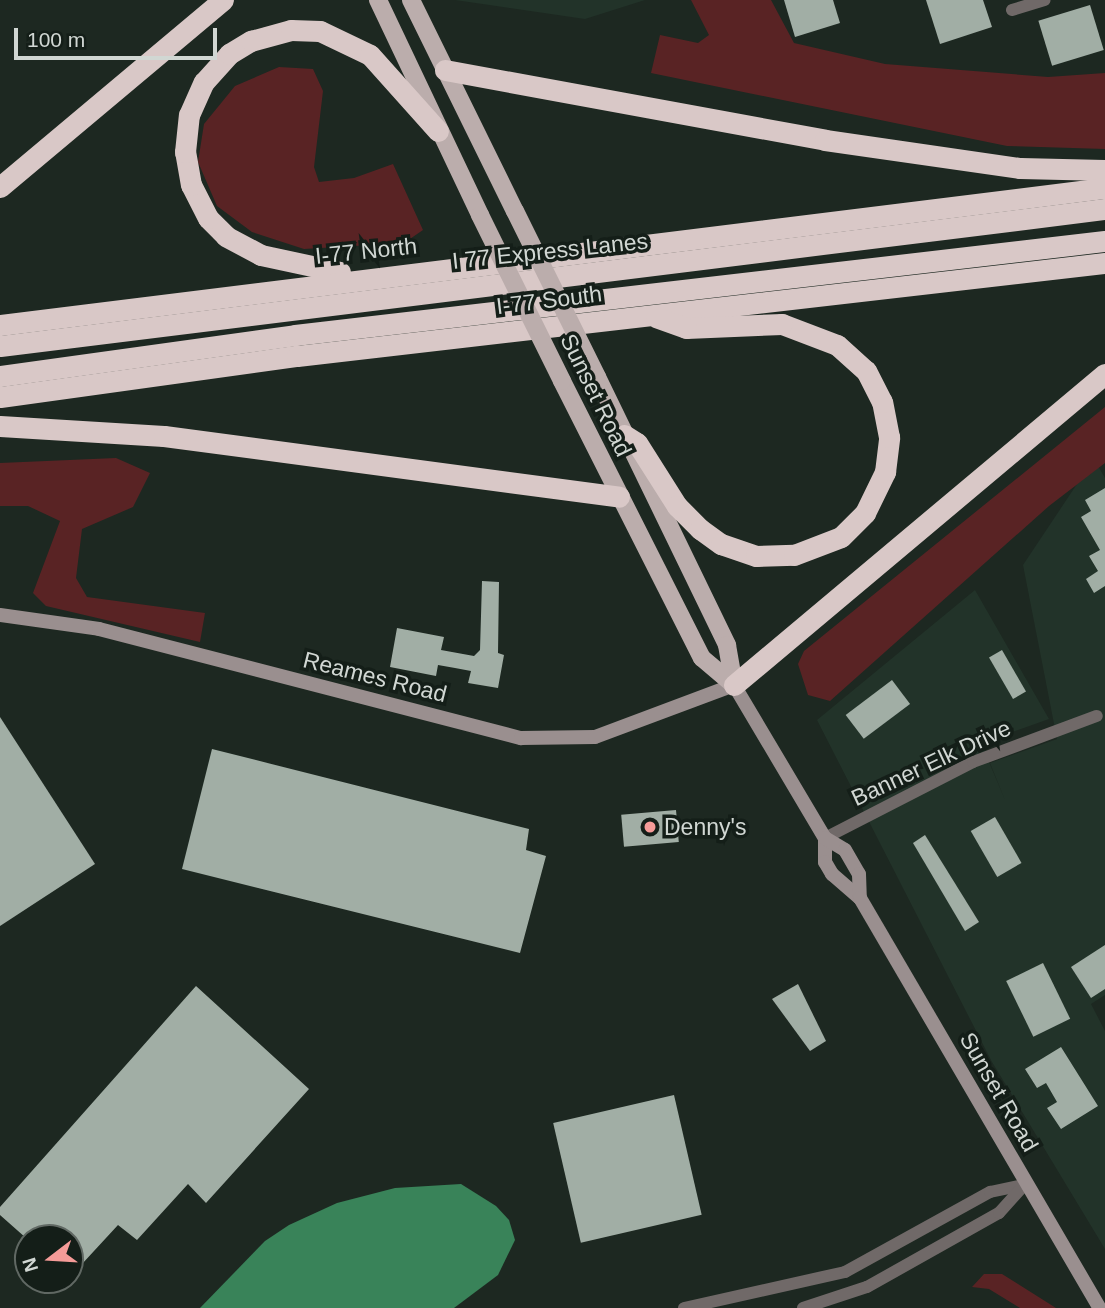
<!DOCTYPE html>
<style>
body{margin:0}
#map{position:relative;width:1105px;height:1308px;overflow:hidden;background:#1d2821;font-family:Arial,sans-serif}
div>[style]{position:absolute}
.built>*{inset:0;background:#223329}
.green>*{inset:0;background:#592324}
.water>*{inset:0;background:#398359}
.building>*{inset:0;background:#a1aea5;transform-origin:0 0}
.minor>*{height:12px;margin:-6px;padding:0 6px;transform-origin:6px;border-radius:6px;background:#706968}
.secondary>*{height:14px;margin:-7px;padding:0 7px;transform-origin:7px;border-radius:7px;background:#9a8f8f}
.primary>*{height:18px;margin:-9px;padding:0 9px;transform-origin:9px;border-radius:9px;background:#bbadac}
.motorway>*{height:21px;margin:-10.5px;padding:0 10.5px;transform-origin:10.5px;border-radius:10.5px;background:#d9c8c7}
.primary-bridge>*{height:18px;margin:-9px;padding:0 9px;transform-origin:9px;border-radius:9px;background:#bbadac}
.dots>*{width:19px;height:19px;translate:-50% -50%;box-sizing:border-box;border:4px solid #141e18;border-radius:50%}
span{translate:-50% -50%;white-space:nowrap;text-align:center;line-height:1.15;-webkit-text-stroke:7px #141e18;paint-order:stroke}
.street-label{font-size:23px;color:#d1d7d3}
.poi-label{font-size:23px;color:#d1d7d3}
.left{translate:0 -50%;text-align:left}
.north{position:absolute;left:14px;top:1224px;width:70px;height:70px;box-sizing:border-box;background:#141e18;border:2px solid #606863;border-radius:50%;rotate:253deg;font-size:19px;font-weight:700;line-height:28px;text-align:center;color:#d1d7d3}
.north::after{content:'';display:block;margin:auto;width:24px;height:32px;background:#f59b98;clip-path:polygon(50% 0,100% 100%,50% 72%,0 100%)}
.scale{position:absolute;left:14px;top:28px;width:203px;height:32px;box-sizing:border-box;border:4px solid #d1d7d3;border-top:0;padding-left:9px;font-size:21px;line-height:24px;white-space:nowrap;color:#d1d7d3;-webkit-text-stroke:5px #141e18;paint-order:stroke}
</style>
<div id="map">
<div class="built">
<div style="clip-path:polygon(455px 0,645px 0,585px 19px)"></div>
<div style="clip-path:polygon(1098px 466px,1105px 478px,1105px 995px,1091px 1004px,1105px 1031px,1105px 1249px,992px 1062px,817px 720px,975px 590px,1049px 719px,981px 743px,1005px 800px,990px 763px,1057px 739px,1023px 565px,1077px 484px)"></div>
</div>
<div class="green">
<div style="clip-path:polygon(691px 0,771px 0,794px 43px,885px 64px,1048px 77px,1105px 73px,1105px 149px,1007px 146px,651px 73px,660px 35px,698px 43px,709px 35px)"></div>
<div style="clip-path:polygon(279px 67px,313px 69px,323px 91px,314px 167px,319px 182px,354px 178px,393px 164px,423px 230px,404px 243px,304px 249px,252px 232px,217px 206px,198px 162px,204px 124px,235px 86px)"></div>
<div style="clip-path:polygon(1105px 407px,1105px 463px,1049px 506px,830px 701px,808px 695px,798px 664px,804px 651px)"></div>
<div style="clip-path:polygon(116px 458px,150px 473px,133px 507px,82px 529px,76px 578px,87px 597px,205px 613px,200px 642px,46px 606px,33px 593px,60px 521px,28px 506px,0 506px,0 463px)"></div>
<div style="clip-path:polygon(984px 1274px,1002px 1274px,1056px 1308px,1020px 1308px,989px 1289px,972px 1287px)"></div>
</div>
<div class="water">
<div style="clip-path:polygon(461px 1184px,496px 1206px,509px 1220px,515px 1240px,498px 1275px,454px 1308px,200px 1308px,265px 1241px,289px 1225px,337px 1203px,395px 1188px)"></div>
</div>
<div class="building">
<div style="clip-path:polygon(784px 0,833px 0,840px 23px,795px 37px)"></div>
<div style="clip-path:polygon(926px 0,983px 0,992px 27px,940px 44px)"></div>
<div style="left:1090px;top:5px;width:47px;height:54px;rotate:73deg"></div>
<div style="clip-path:polygon(1105px 488px,1105px 586px,1094px 593px,1086px 579px,1098px 571px,1089px 556px,1100px 550px,1081px 517px,1091px 511px,1085px 500px)"></div>
<div style="clip-path:polygon(482px 581px,499px 582px,498px 653px,504px 655px,498px 688px,468px 683px,471px 671px,455px 668px,438px 665px,436px 676px,390px 667px,397px 628px,444px 637px,441px 650px,474px 656px,480px 650px)"></div>
<div style="left:1002px;top:650px;width:48px;height:15px;rotate:60deg"></div>
<div style="left:892px;top:680px;width:30px;height:58px;rotate:53deg"></div>
<div style="clip-path:polygon(0 717px,95px 864px,0 926px)"></div>
<div style="clip-path:polygon(212px 749px,529px 829px,526px 850px,546px 856px,520px 953px,182px 869px)"></div>
<div style="left:676px;top:810px;width:32px;height:55px;rotate:85deg"></div>
<div style="left:995px;top:817px;width:53px;height:28px;rotate:60deg"></div>
<div style="clip-path:polygon(925px 835px,979px 922px,965px 931px,913px 843px)"></div>
<div style="clip-path:polygon(1105px 945px,1105px 989px,1091px 998px,1071px 967px)"></div>
<div style="left:1043px;top:963px;width:62px;height:41px;rotate:64deg"></div>
<div style="clip-path:polygon(798px 984px,826px 1041px,810px 1051px,772px 999px)"></div>
<div style="clip-path:polygon(196px 986px,309px 1089px,206px 1203px,188px 1184px,137px 1240px,118px 1225px,70px 1277px,70px 1238px,26px 1238px,0 1215px,0 1207px)"></div>
<div style="clip-path:polygon(1061px 1047px,1098px 1106px,1061px 1129px,1047px 1108px,1057px 1102px,1046px 1083px,1037px 1088px,1025px 1069px)"></div>
<div style="left:674px;top:1095px;width:123px;height:124px;rotate:77deg"></div>
</div>
<div class="minor">
<div style="left:1012px;top:10px;width:34px;rotate:-17deg"></div>
<div style="left:825px;top:838px;width:166px;rotate:-27.2deg"></div>
<div style="left:973px;top:762px;width:132px;rotate:-20.4deg"></div>
<div style="left:684px;top:1308px;width:165px;rotate:-12.6deg"></div>
<div style="left:845px;top:1272px;width:166px;rotate:-28.9deg"></div>
<div style="left:990px;top:1192px;width:35px;rotate:-12deg"></div>
<div style="left:803px;top:1308px;width:67px;rotate:-18.2deg"></div>
<div style="left:867px;top:1287px;width:151px;rotate:-29.3deg"></div>
<div style="left:999px;top:1213px;width:36px;rotate:-48deg"></div>
</div>
<div class="secondary">
<div style="left:0;top:615px;width:100px;rotate:8deg"></div>
<div style="left:99px;top:629px;width:436px;rotate:14.5deg"></div>
<div style="left:521px;top:738px;width:74px;rotate:-0.8deg"></div>
<div style="left:595px;top:737px;width:148px;rotate:-20.5deg"></div>
<div style="left:734px;top:685px;width:178px;rotate:59.3deg"></div>
<div style="left:825px;top:838px;width:24px;rotate:90deg"></div>
<div style="left:825px;top:862px;width:14px;rotate:60deg"></div>
<div style="left:832px;top:874px;width:37px;rotate:41deg"></div>
<div style="left:825px;top:838px;width:23px;rotate:31deg"></div>
<div style="left:845px;top:850px;width:28px;rotate:60deg"></div>
<div style="left:859px;top:874px;width:24px;rotate:88deg"></div>
<div style="left:860px;top:898px;width:475px;rotate:59.7deg"></div>
</div>
<div class="primary">
<div style="left:378px;top:0;width:238px;rotate:64.6deg"></div>
<div style="left:411px;top:0;width:235px;rotate:63.8deg"></div>
<div style="left:597px;top:377px;width:298px;rotate:64.1deg"></div>
<div style="left:727px;top:645px;width:41px;rotate:80.1deg"></div>
<div style="left:562px;top:381px;width:310px;rotate:63.2deg"></div>
<div style="left:702px;top:658px;width:42px;rotate:40.2deg"></div>
</div>
<div class="motorway">
<div style="left:445px;top:70px;width:386px;rotate:10.4deg"></div>
<div style="left:825px;top:140px;width:197px;rotate:8.2deg"></div>
<div style="left:1020px;top:168px;width:85px;rotate:1.3deg"></div>
<div style="left:0;top:187px;width:291px;rotate:-40deg"></div>
<div style="left:340px;top:272px;width:81px;rotate:-167.9deg"></div>
<div style="left:261px;top:255px;width:40px;rotate:-152deg"></div>
<div style="left:226px;top:236px;width:25px;rotate:-135deg"></div>
<div style="left:208px;top:218px;width:37px;rotate:-117deg"></div>
<div style="left:191px;top:185px;width:34px;rotate:-100deg"></div>
<div style="left:185px;top:152px;width:37px;rotate:-84deg"></div>
<div style="left:189px;top:115px;width:36px;rotate:-66deg"></div>
<div style="left:204px;top:82px;width:38px;rotate:-48deg"></div>
<div style="left:229px;top:54px;width:26px;rotate:-31deg"></div>
<div style="left:251px;top:41px;width:41px;rotate:-15.4deg"></div>
<div style="left:291px;top:30px;width:29px;rotate:2deg"></div>
<div style="left:320px;top:31px;width:55px;rotate:25.6deg"></div>
<div style="left:370px;top:55px;width:102px;rotate:48.2deg"></div>
<div style="left:0;top:325px;width:1113px;rotate:-7.07deg"></div>
<div style="left:0;top:346px;width:1113px;rotate:-7.07deg"></div>
<div style="left:0;top:376px;width:298px;rotate:-7.9deg"></div>
<div style="left:295px;top:335px;width:815px;rotate:-6.62deg"></div>
<div style="left:0;top:397px;width:300px;rotate:-7.9deg"></div>
<div style="left:297px;top:356px;width:813px;rotate:-6.57deg"></div>
<div style="left:0;top:426px;width:164px;rotate:3.5deg"></div>
<div style="left:164px;top:436px;width:459px;rotate:7.6deg"></div>
<div style="left:624px;top:435px;width:15px;rotate:32deg"></div>
<div style="left:637px;top:443px;width:75px;rotate:57.6deg"></div>
<div style="left:677px;top:506px;width:33px;rotate:45deg"></div>
<div style="left:700px;top:529px;width:26px;rotate:36deg"></div>
<div style="left:721px;top:544px;width:37px;rotate:19deg"></div>
<div style="left:756px;top:556px;width:38px;rotate:-2deg"></div>
<div style="left:794px;top:555px;width:50px;rotate:-21deg"></div>
<div style="left:841px;top:537px;width:34px;rotate:-45deg"></div>
<div style="left:865px;top:513px;width:46px;rotate:-64deg"></div>
<div style="left:885px;top:472px;width:35px;rotate:-83deg"></div>
<div style="left:889px;top:437px;width:36px;rotate:-101deg"></div>
<div style="left:882px;top:402px;width:35px;rotate:-117deg"></div>
<div style="left:866px;top:371px;width:39px;rotate:-138deg"></div>
<div style="left:837px;top:345px;width:59px;rotate:-159.1deg"></div>
<div style="left:782px;top:324px;width:96px;rotate:177.6deg"></div>
<div style="left:686px;top:328px;width:32px;rotate:-160deg"></div>
<div style="left:734px;top:685px;width:484px;rotate:-40deg"></div>
</div>
<div class="primary-bridge">
<div style="left:515px;top:211px;width:185px;rotate:63.7deg"></div>
<div style="left:480px;top:215px;width:185px;rotate:63.7deg"></div>
</div>
<div class="dots">
<div style="left:650px;top:827px;background:#f59b98"></div>
</div>
<div class="street-label">
<span style="left:366px;top:251px;rotate:-6deg">I-77 North</span>
<span style="left:550px;top:251px;rotate:-6deg">I 77 Express Lanes</span>
<span style="left:549px;top:300px;rotate:-7deg">I-77 South</span>
<span style="left:596px;top:395px;rotate:64deg">Sunset Road</span>
<span style="left:375px;top:677px;rotate:14deg">Reames Road</span>
<span style="left:931px;top:763px;rotate:-25deg">Banner Elk Drive</span>
<span style="left:999px;top:1092px;rotate:60deg">Sunset Road</span>
</div>
<div class="poi-label">
<span class="left" style="left:664px;top:827px">Denny's</span>
</div>
<div class="north">N</div>
<div class="scale">100 m</div>
</div>
